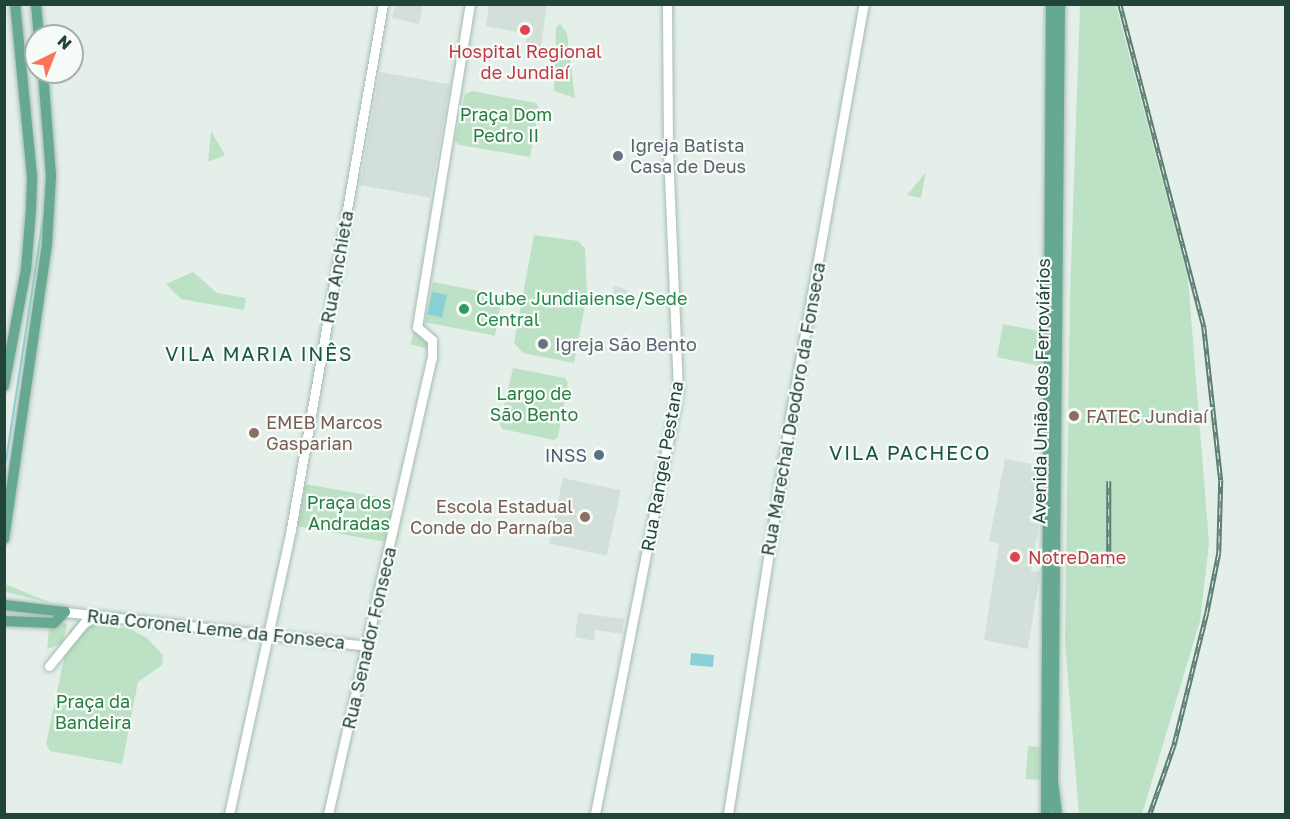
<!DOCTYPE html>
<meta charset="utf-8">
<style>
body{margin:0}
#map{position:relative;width:1290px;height:819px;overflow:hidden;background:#e5efea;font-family:"Golos Text",sans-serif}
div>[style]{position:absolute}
.built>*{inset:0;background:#d3dfd9;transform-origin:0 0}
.green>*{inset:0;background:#bde1c4;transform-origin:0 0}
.water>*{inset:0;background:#8ad1d7;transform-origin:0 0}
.stream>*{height:2px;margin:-1px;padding:0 1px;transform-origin:1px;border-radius:1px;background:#8ad1d7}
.roads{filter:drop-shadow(0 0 2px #a3bcb1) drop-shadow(0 0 2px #a3bcb1)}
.secondary>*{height:9px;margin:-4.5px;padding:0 4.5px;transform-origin:4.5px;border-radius:4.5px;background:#fff}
.primary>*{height:10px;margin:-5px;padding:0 5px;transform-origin:5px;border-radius:5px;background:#67a892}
.rail>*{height:4.5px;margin-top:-2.25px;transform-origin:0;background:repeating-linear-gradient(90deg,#f6fbf8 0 7px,#5d7e73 0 14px);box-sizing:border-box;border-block:2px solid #5d7e73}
.dots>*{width:16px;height:16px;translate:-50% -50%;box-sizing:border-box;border:3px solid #f6fbf8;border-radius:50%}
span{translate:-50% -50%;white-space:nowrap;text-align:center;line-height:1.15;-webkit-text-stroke:4.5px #f6fbf8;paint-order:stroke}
.health-label{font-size:18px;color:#be3a42}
.left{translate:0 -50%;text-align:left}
.park-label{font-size:18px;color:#297d44}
.worship-label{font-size:18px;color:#5b616d}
.street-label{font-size:18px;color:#224338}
.leisure-label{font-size:18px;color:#27864d}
.education-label{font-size:18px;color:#785e54}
.right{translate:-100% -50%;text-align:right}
.service-label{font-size:18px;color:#4e5e75}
.neighbourhood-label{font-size:20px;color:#1c5745;letter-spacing:1.5px}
.frame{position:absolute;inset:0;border:6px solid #224338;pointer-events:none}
.north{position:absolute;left:24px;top:24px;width:60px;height:60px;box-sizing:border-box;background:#f6fbf8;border:2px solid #a1b1ab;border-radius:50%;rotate:43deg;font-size:16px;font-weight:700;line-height:24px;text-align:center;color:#224338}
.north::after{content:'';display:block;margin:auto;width:21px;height:27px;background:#fb7457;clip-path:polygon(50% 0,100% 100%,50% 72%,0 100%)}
</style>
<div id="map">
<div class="built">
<div style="clip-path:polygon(395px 5px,423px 5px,419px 24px,392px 18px)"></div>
<div style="clip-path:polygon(489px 5px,547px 5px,540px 53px,525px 50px,527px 34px,486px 26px)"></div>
<div style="left:380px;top:72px;width:71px;height:115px;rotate:10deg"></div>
<div style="clip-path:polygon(613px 285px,628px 290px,624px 300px,614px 299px)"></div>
<div style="clip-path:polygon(1005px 459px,1044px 466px,1044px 482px,1038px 481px,1030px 522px,1039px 524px,1031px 571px,1040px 572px,1028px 649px,984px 640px,999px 544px,989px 541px)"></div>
<div style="left:563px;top:478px;width:59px;height:67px;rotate:12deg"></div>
<div style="clip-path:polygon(578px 613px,624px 619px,622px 634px,595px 630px,594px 641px,575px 637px)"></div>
</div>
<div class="green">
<div style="clip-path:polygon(1116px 5px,1188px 278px,1209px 543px,1200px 621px,1142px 814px,1079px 814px,1065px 642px,1070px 296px,1080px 5px)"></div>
<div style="clip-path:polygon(560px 24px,567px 33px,575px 98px,554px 91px,556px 27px)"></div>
<div style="clip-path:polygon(472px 91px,536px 103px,539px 108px,530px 157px,459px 145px,455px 140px,465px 94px)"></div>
<div style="clip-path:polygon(211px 131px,225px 155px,208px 162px)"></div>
<div style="clip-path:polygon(926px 172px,921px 198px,907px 195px)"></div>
<div style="clip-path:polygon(534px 235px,578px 241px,585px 248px,587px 295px,574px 363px,523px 353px,514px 343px)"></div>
<div style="clip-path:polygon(193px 272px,217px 293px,246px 298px,244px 310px,181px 299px,166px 284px)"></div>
<div style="left:433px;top:282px;width:71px;height:41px;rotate:11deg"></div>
<div style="clip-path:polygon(1003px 324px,1044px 332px,1044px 367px,997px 357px)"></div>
<div style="left:414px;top:330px;width:22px;height:15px;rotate:13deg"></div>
<div style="clip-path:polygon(513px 368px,565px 378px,568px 383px,558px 437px,554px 440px,502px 429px,500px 424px)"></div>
<div style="left:305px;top:484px;width:90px;height:43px;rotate:10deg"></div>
<div style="clip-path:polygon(5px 584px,51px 603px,5px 592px)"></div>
<div style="clip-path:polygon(61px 622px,67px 624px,63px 643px,47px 649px,49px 628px)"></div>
<div style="clip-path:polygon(78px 622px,130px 629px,147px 638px,163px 655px,162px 665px,138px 682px,122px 764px,50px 751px,46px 744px,70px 630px)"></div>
<div style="left:1028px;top:746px;width:16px;height:33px;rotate:4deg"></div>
</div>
<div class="water">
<div style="left:432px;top:292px;width:15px;height:23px;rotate:11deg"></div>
<div style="left:691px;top:653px;width:23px;height:12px;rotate:5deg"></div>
</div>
<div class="stream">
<div style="left:6px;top:461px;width:246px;rotate:-81.3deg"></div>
</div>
<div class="roads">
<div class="secondary">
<div style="left:65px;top:612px;width:304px;rotate:6.4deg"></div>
<div style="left:49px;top:666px;width:55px;rotate:-50.9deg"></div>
<div style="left:84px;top:623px;width:16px;rotate:-30deg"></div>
<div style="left:229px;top:814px;width:292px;rotate:-77.7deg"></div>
<div style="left:291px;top:529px;width:533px;rotate:-80.06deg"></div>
<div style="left:328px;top:814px;width:468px;rotate:-77.2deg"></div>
<div style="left:432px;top:358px;width:18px;rotate:-90deg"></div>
<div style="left:432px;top:340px;width:20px;rotate:-139deg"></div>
<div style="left:417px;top:327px;width:327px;rotate:-80.7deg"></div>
<div style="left:595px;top:814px;width:432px;rotate:-78.9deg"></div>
<div style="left:678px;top:390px;width:241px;rotate:-92.4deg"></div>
<div style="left:668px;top:149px;width:145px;rotate:-90.4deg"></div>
<div style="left:728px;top:814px;width:407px;rotate:-81.1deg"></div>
<div style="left:791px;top:412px;width:414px;rotate:-79.9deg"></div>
</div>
<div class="primary">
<div style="left:36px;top:4px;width:32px;rotate:85deg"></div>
<div style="left:4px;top:386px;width:118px;rotate:-79.3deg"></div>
<div style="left:26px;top:270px;width:61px;rotate:-85.3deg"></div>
<div style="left:31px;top:209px;width:33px;rotate:-88deg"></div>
<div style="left:32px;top:176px;width:173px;rotate:-95.6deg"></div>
<div style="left:4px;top:539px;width:299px;rotate:-81.7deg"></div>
<div style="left:47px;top:243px;width:67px;rotate:-86.6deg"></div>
<div style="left:51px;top:176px;width:104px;rotate:-94.4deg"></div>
<div style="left:4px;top:605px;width:61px;rotate:6.5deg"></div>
<div style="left:65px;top:612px;width:16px;rotate:135deg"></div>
<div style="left:54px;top:623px;width:50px;rotate:-177.7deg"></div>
<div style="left:1046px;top:814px;width:810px;rotate:-89.65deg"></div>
<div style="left:1057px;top:814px;width:31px;rotate:-97deg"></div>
<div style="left:1053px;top:783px;width:779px;rotate:-89.49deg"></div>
</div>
</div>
<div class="rail">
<div style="left:1120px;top:4px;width:334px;rotate:75.4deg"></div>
<div style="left:1204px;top:327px;width:154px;rotate:83.7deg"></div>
<div style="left:1221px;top:480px;width:73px;rotate:91.6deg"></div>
<div style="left:1219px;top:553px;width:61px;rotate:101.3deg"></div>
<div style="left:1207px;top:613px;width:137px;rotate:103.9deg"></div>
<div style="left:1174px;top:746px;width:72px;rotate:109.4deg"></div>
<div style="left:1109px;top:481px;width:86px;rotate:90deg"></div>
</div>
<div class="dots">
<div style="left:525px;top:30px;background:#e0444e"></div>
<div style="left:618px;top:156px;background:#6b7280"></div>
<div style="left:464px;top:309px;background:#2e9e5b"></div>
<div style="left:543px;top:344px;background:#6b7280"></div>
<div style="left:1074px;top:416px;background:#8d6e63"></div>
<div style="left:254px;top:433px;background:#8d6e63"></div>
<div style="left:599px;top:455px;background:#5c6f8a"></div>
<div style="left:585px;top:517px;background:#8d6e63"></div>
<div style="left:1015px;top:557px;background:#e0444e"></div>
</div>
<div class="health-label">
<span style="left:525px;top:62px">Hospital Regional<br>de Jundiaí</span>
<span class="left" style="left:1028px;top:557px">NotreDame</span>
</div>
<div class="park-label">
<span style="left:506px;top:125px">Praça Dom<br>Pedro II</span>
<span style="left:534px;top:404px">Largo de<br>São Bento</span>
<span style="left:349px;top:513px">Praça dos<br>Andradas</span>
<span style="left:93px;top:712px">Praça da<br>Bandeira</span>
</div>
<div class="worship-label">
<span class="left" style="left:630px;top:156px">Igreja Batista<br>Casa de Deus</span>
<span class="left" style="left:555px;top:344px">Igreja São Bento</span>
</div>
<div class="street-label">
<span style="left:337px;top:267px;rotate:-80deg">Rua Anchieta</span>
<span style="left:1041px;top:391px;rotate:-89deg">Avenida União dos Ferroviários</span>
<span style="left:793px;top:409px;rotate:-80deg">Rua Marechal Deodoro da Fonseca</span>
<span style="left:662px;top:466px;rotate:-80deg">Rua Rangel Pestana</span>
<span style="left:216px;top:629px;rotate:6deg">Rua Coronel Leme da Fonseca</span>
<span style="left:369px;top:638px;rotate:-77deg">Rua Senador Fonseca</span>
</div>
<div class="leisure-label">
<span class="left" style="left:476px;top:309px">Clube Jundiaiense/Sede<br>Central</span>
</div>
<div class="education-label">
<span class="left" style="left:1086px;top:416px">FATEC Jundiaí</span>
<span class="left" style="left:266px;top:433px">EMEB Marcos<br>Gasparian</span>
<span class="right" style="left:573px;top:517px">Escola Estadual<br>Conde do Parnaíba</span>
</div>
<div class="service-label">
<span class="right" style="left:587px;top:455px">INSS</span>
</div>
<div class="neighbourhood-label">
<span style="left:259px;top:353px">VILA MARIA INÊS</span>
<span style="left:910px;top:452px">VILA PACHECO</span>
</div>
<div class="frame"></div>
<div class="north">N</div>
</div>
